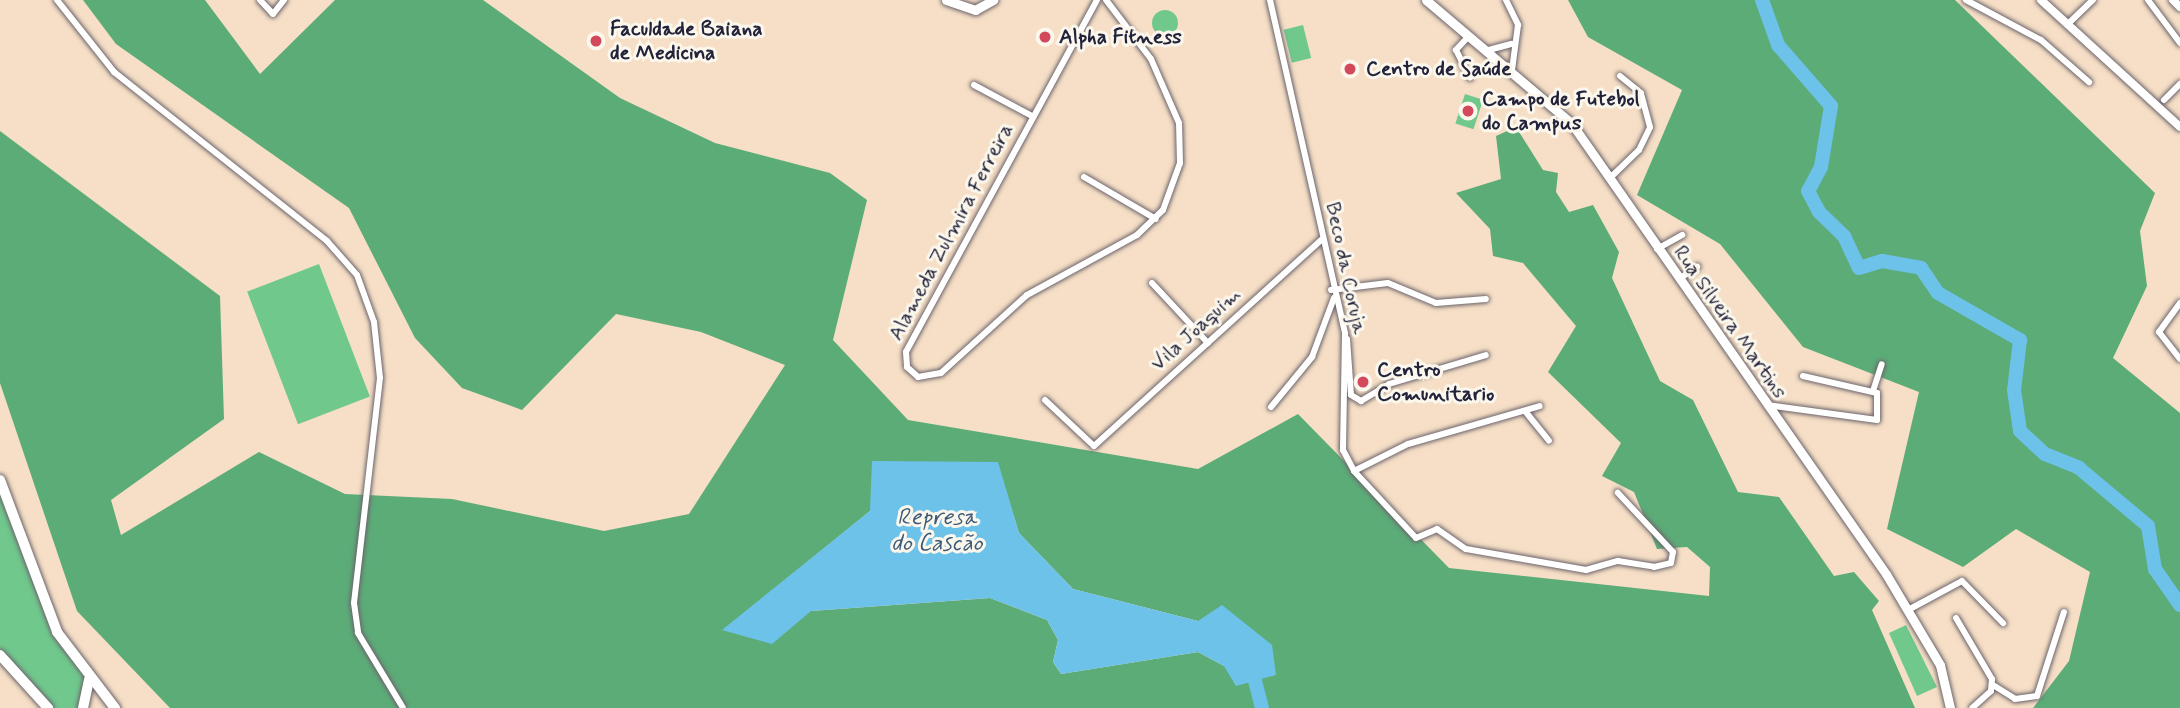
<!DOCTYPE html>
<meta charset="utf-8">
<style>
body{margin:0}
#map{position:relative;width:2180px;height:708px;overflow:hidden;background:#f6dfc6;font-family:Mynerve,sans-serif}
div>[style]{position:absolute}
.green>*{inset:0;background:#70c88d;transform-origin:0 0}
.round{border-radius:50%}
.forest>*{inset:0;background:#5cac78}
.water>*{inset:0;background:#6dc2ea}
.river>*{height:14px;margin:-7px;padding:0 7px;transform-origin:7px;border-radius:7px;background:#6dc2ea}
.roads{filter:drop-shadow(0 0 2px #6c646c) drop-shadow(0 0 2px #6c646c)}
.minor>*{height:6px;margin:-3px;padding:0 3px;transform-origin:3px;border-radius:3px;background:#fff}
.tertiary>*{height:8px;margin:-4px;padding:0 4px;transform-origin:4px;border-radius:4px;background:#fff}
.secondary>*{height:9px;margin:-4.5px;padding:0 4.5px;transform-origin:4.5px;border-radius:4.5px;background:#fff}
.primary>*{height:10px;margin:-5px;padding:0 5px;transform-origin:5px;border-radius:5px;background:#fff}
.dots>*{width:19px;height:19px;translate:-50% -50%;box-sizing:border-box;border:4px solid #fbf7ec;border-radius:50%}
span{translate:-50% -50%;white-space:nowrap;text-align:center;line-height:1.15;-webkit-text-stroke:6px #fbf7ec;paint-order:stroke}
.poi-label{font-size:21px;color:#22223b;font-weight:700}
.left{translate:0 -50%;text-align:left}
.street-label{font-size:21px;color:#22223b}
.water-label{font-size:23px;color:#3c5a78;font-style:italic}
</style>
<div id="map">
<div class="green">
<div class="round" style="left:1152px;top:10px;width:26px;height:26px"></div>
<div style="left:1303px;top:25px;width:34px;height:20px;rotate:76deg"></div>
<div style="left:1465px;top:94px;width:19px;height:31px;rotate:18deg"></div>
<div style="left:319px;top:264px;width:142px;height:77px;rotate:69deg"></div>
<div style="clip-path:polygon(0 480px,35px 585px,89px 680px,83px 708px,52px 708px,0 655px)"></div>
<div style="clip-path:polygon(1906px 625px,1937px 687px,1917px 696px,1889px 633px)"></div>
</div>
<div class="forest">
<div style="clip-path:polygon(evenodd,83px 0,205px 0,260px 74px,335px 0,483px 0,620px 98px,715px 143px,830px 173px,867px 200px,833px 340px,908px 420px,1198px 469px,1298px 414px,1449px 568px,1709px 596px,1710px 567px,1687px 547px,1657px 549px,1634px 492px,1602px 476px,1621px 443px,1548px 372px,1576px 326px,1523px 263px,1493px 256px,1490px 229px,1456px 193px,1501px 179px,1496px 136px,1516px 127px,1543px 170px,1558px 173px,1556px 192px,1569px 212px,1593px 205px,1619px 252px,1612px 278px,1660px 381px,1693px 400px,1738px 492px,1779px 497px,1834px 576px,1854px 572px,1879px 601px,1872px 610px,1915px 708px,170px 708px,77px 611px,0 383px,0 131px,220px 296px,224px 419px,111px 500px,121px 535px,259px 452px,345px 494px,452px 499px,604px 531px,689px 514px,785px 365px,701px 332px,616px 314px,522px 410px,462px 388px,415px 338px,349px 208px,116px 44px,83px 0,997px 462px,1019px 533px,1073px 589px,1198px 621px,1224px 666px,1198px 652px,1061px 674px,1053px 662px,1058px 640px,1047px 620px,990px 598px,811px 611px,723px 630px,870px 511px,997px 462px)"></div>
<div style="clip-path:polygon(1568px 0,1955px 0,2155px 193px,2140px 231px,2147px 286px,2113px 358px,2180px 413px,2180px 708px,2033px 708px,2069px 661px,2090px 572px,2016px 529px,1963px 567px,1887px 529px,1919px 392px,1803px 347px,1720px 244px,1637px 195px,1682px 90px,1588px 37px)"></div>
</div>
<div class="water">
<div style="clip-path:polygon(872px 461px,998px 462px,1019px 533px,1073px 589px,1198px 621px,1222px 605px,1272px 645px,1276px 675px,1236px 686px,1224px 666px,1198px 652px,1061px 674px,1053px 662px,1058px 640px,1047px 620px,990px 598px,811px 611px,772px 644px,722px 630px,870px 511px)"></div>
</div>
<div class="river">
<div style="left:1762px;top:0;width:48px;rotate:70.4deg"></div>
<div style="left:1778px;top:45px;width:81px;rotate:49deg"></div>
<div style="left:1831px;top:106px;width:62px;rotate:99.3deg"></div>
<div style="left:1821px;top:167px;width:27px;rotate:118deg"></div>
<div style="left:1808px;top:191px;width:24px;rotate:62deg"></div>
<div style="left:1819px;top:212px;width:35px;rotate:44deg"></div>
<div style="left:1844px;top:236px;width:35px;rotate:65deg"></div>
<div style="left:1859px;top:268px;width:24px;rotate:-17deg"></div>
<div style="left:1882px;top:261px;width:40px;rotate:10deg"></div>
<div style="left:1921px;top:268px;width:30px;rotate:56deg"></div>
<div style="left:1938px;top:293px;width:95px;rotate:29.8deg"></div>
<div style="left:2020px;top:340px;width:50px;rotate:96.8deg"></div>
<div style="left:2014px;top:390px;width:41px;rotate:81.7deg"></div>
<div style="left:2020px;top:431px;width:34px;rotate:43deg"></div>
<div style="left:2045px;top:454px;width:37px;rotate:22deg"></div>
<div style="left:2079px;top:468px;width:90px;rotate:40deg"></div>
<div style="left:2148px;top:526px;width:44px;rotate:80.8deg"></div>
<div style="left:2155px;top:569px;width:44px;rotate:55.2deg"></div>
<div style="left:1251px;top:665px;width:44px;rotate:75.7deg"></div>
</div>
<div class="roads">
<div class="minor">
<div style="left:57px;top:0;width:92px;rotate:51.6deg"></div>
<div style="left:114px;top:72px;width:272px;rotate:38.4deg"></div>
<div style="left:327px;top:241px;width:45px;rotate:48.6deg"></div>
<div style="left:357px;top:275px;width:50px;rotate:70.1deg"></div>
<div style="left:374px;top:322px;width:56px;rotate:83.9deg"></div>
<div style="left:380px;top:378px;width:226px;rotate:96.6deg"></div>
<div style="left:354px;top:603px;width:30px;rotate:82deg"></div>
<div style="left:358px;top:633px;width:87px;rotate:59deg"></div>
<div style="left:260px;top:0;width:19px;rotate:47deg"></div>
<div style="left:273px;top:14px;width:18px;rotate:-52deg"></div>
<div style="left:1097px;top:0;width:400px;rotate:118.5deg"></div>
<div style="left:906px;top:352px;width:15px;rotate:86deg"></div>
<div style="left:907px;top:367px;width:15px;rotate:42deg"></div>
<div style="left:918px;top:377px;width:23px;rotate:-10deg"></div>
<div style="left:941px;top:373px;width:116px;rotate:-42.2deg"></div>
<div style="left:1027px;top:295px;width:125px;rotate:-28.6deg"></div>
<div style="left:1137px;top:235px;width:36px;rotate:-44deg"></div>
<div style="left:1163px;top:210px;width:50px;rotate:-70.1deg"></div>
<div style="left:1180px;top:163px;width:40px;rotate:-91.4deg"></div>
<div style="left:1179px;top:123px;width:70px;rotate:-113.6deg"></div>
<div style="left:1151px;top:59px;width:74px;rotate:-127.3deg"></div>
<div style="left:1270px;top:0;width:342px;rotate:77.3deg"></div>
<div style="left:1345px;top:334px;width:116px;rotate:91deg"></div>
<div style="left:1343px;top:450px;width:24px;rotate:62deg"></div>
<div style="left:1354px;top:471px;width:91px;rotate:47.2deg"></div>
<div style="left:1416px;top:538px;width:23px;rotate:-23deg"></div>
<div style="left:1437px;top:529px;width:35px;rotate:35deg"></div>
<div style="left:1466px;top:549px;width:122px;rotate:9.9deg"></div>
<div style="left:1586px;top:570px;width:33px;rotate:-16deg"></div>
<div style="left:1618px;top:561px;width:36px;rotate:9deg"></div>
<div style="left:1654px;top:567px;width:17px;rotate:-13deg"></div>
<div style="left:1671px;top:563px;width:11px;rotate:-80deg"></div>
<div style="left:1673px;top:552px;width:81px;rotate:-133deg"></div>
<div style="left:1506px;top:0;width:28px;rotate:64deg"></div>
<div style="left:1518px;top:25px;width:45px;rotate:97.6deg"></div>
<div style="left:1966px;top:0;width:85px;rotate:28.1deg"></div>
<div style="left:2041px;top:40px;width:64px;rotate:41.2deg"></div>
<div style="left:2148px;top:0;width:54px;rotate:53.3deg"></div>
<div style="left:2070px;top:22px;width:32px;rotate:-44deg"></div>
<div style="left:1468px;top:37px;width:18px;rotate:133deg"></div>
<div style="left:1456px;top:50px;width:31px;rotate:63deg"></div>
<div style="left:1485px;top:51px;width:28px;rotate:-15deg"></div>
<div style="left:974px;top:85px;width:66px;rotate:28.1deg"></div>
<div style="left:2164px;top:100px;width:23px;rotate:-45deg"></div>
<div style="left:1084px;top:177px;width:83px;rotate:30.3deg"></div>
<div style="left:1610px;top:178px;width:40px;rotate:-44deg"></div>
<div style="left:1639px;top:150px;width:25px;rotate:-64deg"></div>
<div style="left:1650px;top:127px;width:35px;rotate:-105deg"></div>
<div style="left:1641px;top:93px;width:27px;rotate:-141deg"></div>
<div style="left:1657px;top:249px;width:29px;rotate:-29deg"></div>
<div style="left:1679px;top:279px;width:22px;rotate:-34deg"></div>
<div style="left:1152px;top:283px;width:82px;rotate:47deg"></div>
<div style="left:1331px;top:290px;width:57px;rotate:-7deg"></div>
<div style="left:1388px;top:283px;width:52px;rotate:22.6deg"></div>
<div style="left:1436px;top:303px;width:50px;rotate:-4.6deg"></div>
<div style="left:2180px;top:303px;width:36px;rotate:126deg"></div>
<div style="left:2159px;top:332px;width:34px;rotate:52deg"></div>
<div style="left:1347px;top:339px;width:56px;rotate:85.9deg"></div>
<div style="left:1351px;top:395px;width:12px;rotate:31deg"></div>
<div style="left:1361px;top:401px;width:33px;rotate:-31deg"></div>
<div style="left:1389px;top:384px;width:101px;rotate:-16.6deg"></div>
<div style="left:1873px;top:391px;width:28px;rotate:-72deg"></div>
<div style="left:1045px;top:400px;width:67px;rotate:43.2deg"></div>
<div style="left:1094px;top:446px;width:307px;rotate:-42.2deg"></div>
<div style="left:1767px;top:405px;width:111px;rotate:7.8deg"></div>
<div style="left:1877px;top:420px;width:27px;rotate:-90deg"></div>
<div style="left:1877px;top:393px;width:76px;rotate:-167.1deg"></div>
<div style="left:1271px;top:407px;width:65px;rotate:-50.6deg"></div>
<div style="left:1312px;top:357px;width:63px;rotate:-69.6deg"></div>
<div style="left:1525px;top:411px;width:38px;rotate:51deg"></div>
<div style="left:1354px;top:471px;width:60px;rotate:-26.6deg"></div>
<div style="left:1408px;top:444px;width:137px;rotate:-16.1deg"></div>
<div style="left:1908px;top:610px;width:61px;rotate:-28.2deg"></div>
<div style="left:1962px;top:581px;width:59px;rotate:45.7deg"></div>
<div style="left:1956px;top:618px;width:71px;rotate:59.5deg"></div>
<div style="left:1992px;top:679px;width:12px;rotate:95deg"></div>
<div style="left:1991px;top:691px;width:25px;rotate:138deg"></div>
<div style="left:1993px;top:685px;width:26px;rotate:32deg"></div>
<div style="left:2015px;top:699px;width:22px;rotate:-8deg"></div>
<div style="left:2037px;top:696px;width:88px;rotate:-72.2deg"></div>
</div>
<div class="tertiary">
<div style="left:2041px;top:0;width:188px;rotate:42.4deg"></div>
<div style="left:2173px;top:0;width:10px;rotate:45deg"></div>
</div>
<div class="secondary">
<div style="left:946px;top:0;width:31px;rotate:19deg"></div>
<div style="left:975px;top:10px;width:21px;rotate:-29deg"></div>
<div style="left:1426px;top:0;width:192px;rotate:40.3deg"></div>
<div style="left:1572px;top:124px;width:549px;rotate:55.09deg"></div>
<div style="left:1886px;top:574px;width:106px;rotate:59.3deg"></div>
<div style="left:1940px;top:665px;width:44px;rotate:76.9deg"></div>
</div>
<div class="primary">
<div style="left:0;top:480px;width:162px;rotate:69.4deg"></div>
<div style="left:57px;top:632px;width:96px;rotate:52.7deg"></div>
<div style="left:0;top:655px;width:72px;rotate:47.8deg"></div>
<div style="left:83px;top:708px;width:29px;rotate:-78deg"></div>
</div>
</div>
<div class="dots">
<div style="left:1045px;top:37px;background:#d1495b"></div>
<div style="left:596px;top:41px;background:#d1495b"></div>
<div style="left:1350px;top:69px;background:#d1495b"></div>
<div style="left:1468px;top:111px;background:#d1495b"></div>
<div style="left:1363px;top:382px;background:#d1495b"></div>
</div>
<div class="poi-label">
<span class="left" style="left:610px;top:41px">Faculdade Baiana<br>de Medicina</span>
<span class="left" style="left:1059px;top:37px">Alpha Fitness</span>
<span class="left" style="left:1366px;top:69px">Centro de Saúde</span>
<span class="left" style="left:1482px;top:111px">Campo de Futebol<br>do Campus</span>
<span class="left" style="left:1377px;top:382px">Centro<br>Comunitario</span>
</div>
<div class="street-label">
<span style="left:951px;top:232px;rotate:-62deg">Alameda Zulmira Ferreira</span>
<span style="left:1346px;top:268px;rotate:78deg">Beco da Coruja</span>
<span style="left:1730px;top:322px;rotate:55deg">Rua Silveira Martins</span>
<span style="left:1196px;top:329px;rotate:-42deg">Vila Joaquim</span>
</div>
<div class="water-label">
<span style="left:937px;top:531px">Represa<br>do Cascão</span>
</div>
</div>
